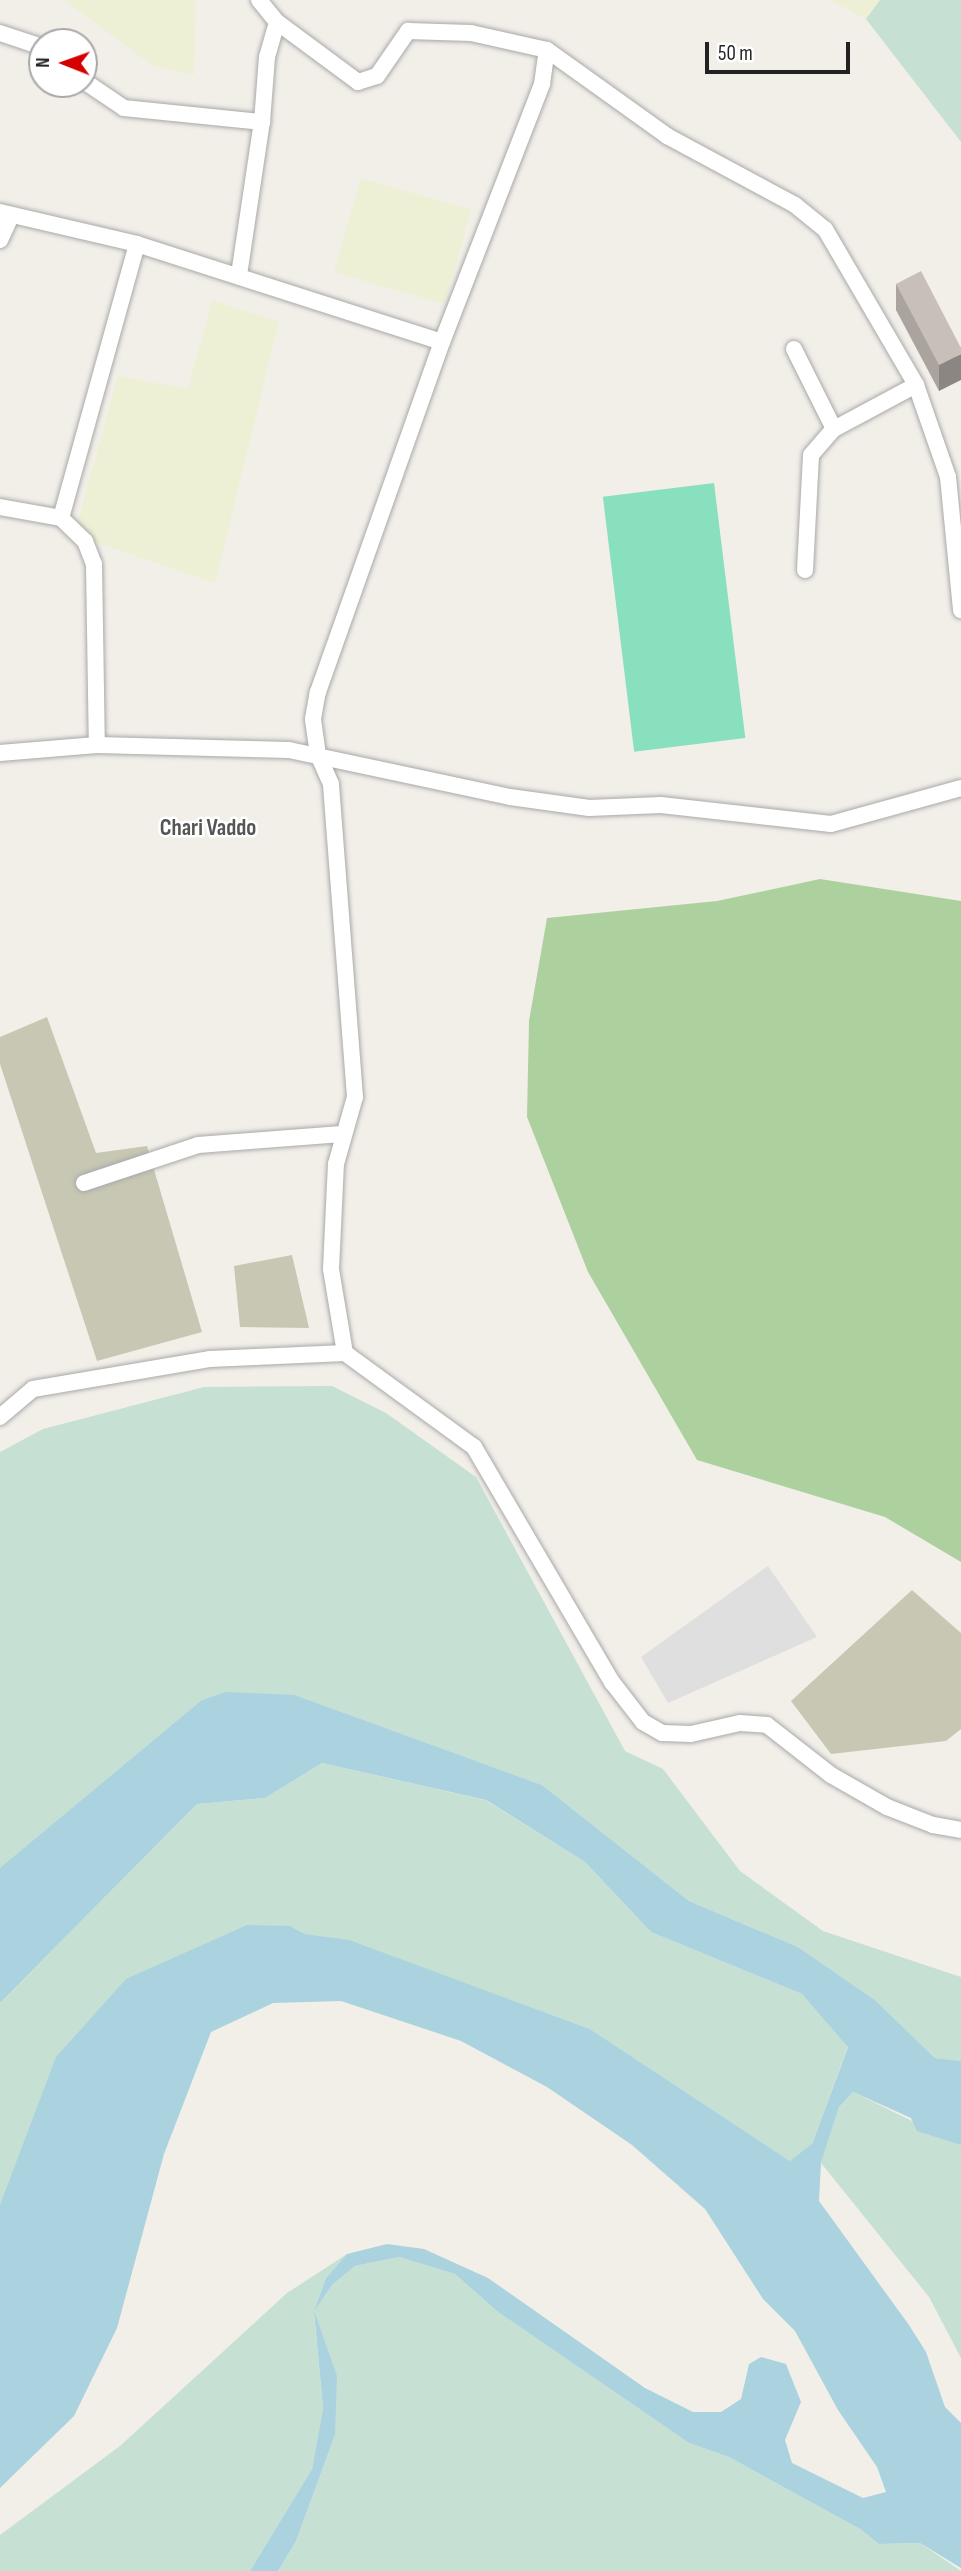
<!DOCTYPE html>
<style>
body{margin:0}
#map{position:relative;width:961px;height:2571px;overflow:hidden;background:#f2efe9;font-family:"Sofia Sans Condensed",sans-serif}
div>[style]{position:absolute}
.residential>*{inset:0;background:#e0dfdf}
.construction>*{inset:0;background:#c7c7b4}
.farmland>*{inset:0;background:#eef0d5;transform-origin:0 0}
.forest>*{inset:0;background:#add19e}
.wetland>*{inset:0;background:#c6e0d4}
.pitch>*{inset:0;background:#88e0be;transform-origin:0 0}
.water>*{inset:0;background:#aad3df}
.roads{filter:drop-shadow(0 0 2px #a9a9a9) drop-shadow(0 0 2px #a9a9a9)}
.minor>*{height:16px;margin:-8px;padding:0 8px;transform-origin:8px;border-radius:8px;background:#fff}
.wall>*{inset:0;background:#aba49e}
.shaded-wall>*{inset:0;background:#8b8681}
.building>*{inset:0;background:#c7bfb8}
span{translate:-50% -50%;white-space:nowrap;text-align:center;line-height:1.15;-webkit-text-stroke:5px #fff;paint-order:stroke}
.neighbourhood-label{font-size:23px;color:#555;font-weight:700}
.north{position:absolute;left:28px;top:28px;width:70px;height:70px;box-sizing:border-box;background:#fff;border:2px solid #a7a7a7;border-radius:50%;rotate:271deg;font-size:19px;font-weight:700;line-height:28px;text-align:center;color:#222}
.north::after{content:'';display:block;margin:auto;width:24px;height:32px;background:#d40000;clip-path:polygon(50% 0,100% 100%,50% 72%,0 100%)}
.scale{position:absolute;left:705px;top:42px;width:145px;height:32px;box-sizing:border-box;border:4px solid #222;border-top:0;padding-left:9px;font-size:21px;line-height:24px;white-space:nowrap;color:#222;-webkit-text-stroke:5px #fff;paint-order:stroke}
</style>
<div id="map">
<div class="residential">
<div style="clip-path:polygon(768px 1566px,817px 1637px,668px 1703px,641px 1657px)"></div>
</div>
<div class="construction">
<div style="clip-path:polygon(47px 1017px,96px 1153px,147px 1146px,202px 1332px,97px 1361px,0 1064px,0 1037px)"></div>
<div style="clip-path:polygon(292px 1255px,309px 1328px,240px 1327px,234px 1266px)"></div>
<div style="clip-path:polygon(912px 1590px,961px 1633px,961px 1729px,946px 1741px,831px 1754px,791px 1701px)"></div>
</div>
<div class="farmland">
<div style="clip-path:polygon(64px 0,196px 0,194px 75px,153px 66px)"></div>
<div style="clip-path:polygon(829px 0,880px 0,866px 19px)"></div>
<div style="left:361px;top:178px;width:115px;height:98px;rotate:16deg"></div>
<div style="clip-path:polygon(212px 300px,279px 322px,215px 583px,74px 535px,118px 376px,188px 389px)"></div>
</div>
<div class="forest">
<div style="clip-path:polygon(820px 879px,961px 901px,961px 1562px,885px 1517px,697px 1460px,588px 1272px,527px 1117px,529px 1021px,547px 918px,717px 901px)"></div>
</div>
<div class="wetland">
<div style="clip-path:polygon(880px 0,961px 0,961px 142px,866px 19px)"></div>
<div style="clip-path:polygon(332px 1386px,386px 1413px,476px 1477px,625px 1751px,663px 1769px,740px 1871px,823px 1931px,961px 1977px,961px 2061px,935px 2058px,875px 2000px,798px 1947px,689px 1901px,542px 1785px,295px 1695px,0 1868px,0 1452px,43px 1429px,204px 1387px)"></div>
<div style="clip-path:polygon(322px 1763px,485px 1800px,585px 1862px,651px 1932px,802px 1994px,848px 2046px,810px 2149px,790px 2161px,590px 2029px,349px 1941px,305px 1934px,290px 1926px,27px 2142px,0 2205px,0 2003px,197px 1804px,265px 1798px)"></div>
<div style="clip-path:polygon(853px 2092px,961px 2145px,961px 2358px,929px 2297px,821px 2163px,839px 2107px)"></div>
<div style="clip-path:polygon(347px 2254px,326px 2278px,315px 2308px,332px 2285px,355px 2266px,399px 2257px,455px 2274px,498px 2312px,689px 2443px,729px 2457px,860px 2529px,879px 2544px,920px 2543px,961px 2571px,278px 2571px,296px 2541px,335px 2435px,314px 2314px,323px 2408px,312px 2469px,250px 2571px,0 2571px,0 2535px,120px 2446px,287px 2293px)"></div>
</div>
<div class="pitch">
<div style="left:714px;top:483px;width:257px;height:112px;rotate:83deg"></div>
</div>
<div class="water">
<div style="clip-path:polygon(226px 1692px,295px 1695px,542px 1785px,689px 1901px,798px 1947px,875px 2000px,935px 2058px,961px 2061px,961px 2145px,917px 2131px,911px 2118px,853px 2092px,839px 2107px,821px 2163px,819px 2201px,909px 2325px,926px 2352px,945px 2407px,961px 2423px,961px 2568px,920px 2543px,879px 2544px,860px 2529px,729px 2457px,689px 2443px,498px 2312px,455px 2274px,399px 2257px,355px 2266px,332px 2285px,314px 2311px,337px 2376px,335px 2435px,296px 2541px,278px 2571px,250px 2571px,312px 2469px,323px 2408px,314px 2311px,326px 2278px,347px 2254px,387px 2244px,424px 2249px,488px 2278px,645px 2388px,693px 2412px,721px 2412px,741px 2399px,749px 2364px,761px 2357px,786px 2364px,801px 2402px,785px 2440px,792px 2463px,863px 2498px,886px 2492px,877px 2467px,838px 2410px,795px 2331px,763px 2299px,705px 2209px,632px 2145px,547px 2087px,461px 2041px,341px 2001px,273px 2003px,211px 2032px,164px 2154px,117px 2328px,74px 2416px,0 2488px,0 2205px,56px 2057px,126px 1979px,247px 1925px,290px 1926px,305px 1934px,349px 1940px,590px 2029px,790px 2161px,812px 2144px,848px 2047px,802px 1994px,651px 1932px,585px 1862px,486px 1800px,322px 1763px,265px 1798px,197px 1804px,0 2003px,0 1868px,202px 1700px)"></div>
</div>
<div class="roads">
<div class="minor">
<div style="left:259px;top:0;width:28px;rotate:51deg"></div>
<div style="left:277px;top:22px;width:101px;rotate:36.5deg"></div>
<div style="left:358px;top:82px;width:20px;rotate:-18deg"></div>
<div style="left:377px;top:76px;width:55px;rotate:-55.4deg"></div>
<div style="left:408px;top:31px;width:63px;rotate:1.8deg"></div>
<div style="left:471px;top:33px;width:78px;rotate:12.6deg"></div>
<div style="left:547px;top:50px;width:148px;rotate:35.6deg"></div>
<div style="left:667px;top:136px;width:145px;rotate:28.3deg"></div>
<div style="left:795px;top:205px;width:38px;rotate:39deg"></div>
<div style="left:825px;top:229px;width:181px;rotate:59.7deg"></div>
<div style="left:916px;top:385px;width:97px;rotate:70.8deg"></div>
<div style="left:948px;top:477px;width:134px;rotate:84.4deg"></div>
<div style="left:0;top:33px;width:44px;rotate:18.4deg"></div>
<div style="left:84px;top:81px;width:48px;rotate:34deg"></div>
<div style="left:124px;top:108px;width:139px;rotate:5.8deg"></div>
<div style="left:0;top:212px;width:141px;rotate:13.1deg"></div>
<div style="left:137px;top:244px;width:320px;rotate:17.8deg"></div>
<div style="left:0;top:240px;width:26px;rotate:-65deg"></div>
<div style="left:239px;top:275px;width:155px;rotate:-81.5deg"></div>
<div style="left:262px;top:122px;width:65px;rotate:-85.6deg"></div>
<div style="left:267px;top:57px;width:36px;rotate:-74deg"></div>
<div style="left:794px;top:349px;width:89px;rotate:63.4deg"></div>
<div style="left:0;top:507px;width:62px;rotate:10.2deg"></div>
<div style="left:61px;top:518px;width:284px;rotate:-74.5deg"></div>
<div style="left:61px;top:518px;width:33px;rotate:44deg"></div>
<div style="left:85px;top:541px;width:25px;rotate:69deg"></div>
<div style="left:94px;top:564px;width:181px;rotate:89.1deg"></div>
<div style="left:805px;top:570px;width:115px;rotate:-87deg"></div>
<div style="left:811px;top:455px;width:35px;rotate:-49deg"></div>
<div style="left:834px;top:429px;width:93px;rotate:-28.2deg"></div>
<div style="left:0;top:753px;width:97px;rotate:-4.7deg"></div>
<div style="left:97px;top:745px;width:192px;rotate:1.5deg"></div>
<div style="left:289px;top:750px;width:226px;rotate:12deg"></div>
<div style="left:510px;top:797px;width:80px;rotate:7.9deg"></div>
<div style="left:589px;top:808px;width:72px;rotate:-2.4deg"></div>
<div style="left:661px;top:805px;width:171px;rotate:6.4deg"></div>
<div style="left:831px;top:824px;width:135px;rotate:-15.5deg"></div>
<div style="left:84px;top:1183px;width:120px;rotate:-18.4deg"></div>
<div style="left:198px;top:1145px;width:144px;rotate:-4.4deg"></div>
<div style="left:345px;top:1353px;width:85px;rotate:-99.5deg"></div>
<div style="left:331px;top:1269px;width:105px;rotate:-87.3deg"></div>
<div style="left:336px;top:1164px;width:70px;rotate:-74.2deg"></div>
<div style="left:355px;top:1097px;width:314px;rotate:-94.4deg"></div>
<div style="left:331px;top:784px;width:32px;rotate:-114deg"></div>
<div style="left:318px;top:755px;width:36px;rotate:-98deg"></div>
<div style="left:313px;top:719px;width:27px;rotate:-80deg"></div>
<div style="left:318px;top:692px;width:371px;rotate:-70.5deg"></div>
<div style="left:442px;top:342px;width:277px;rotate:-68.8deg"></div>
<div style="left:542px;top:84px;width:34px;rotate:-82deg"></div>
<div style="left:0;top:1417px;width:43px;rotate:-40.3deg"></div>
<div style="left:33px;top:1389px;width:180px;rotate:-9.6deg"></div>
<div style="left:210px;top:1359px;width:135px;rotate:-2.5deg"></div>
<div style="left:345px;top:1353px;width:160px;rotate:36.1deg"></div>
<div style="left:474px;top:1447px;width:273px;rotate:59.6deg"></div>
<div style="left:612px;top:1682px;width:51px;rotate:52.2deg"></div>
<div style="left:643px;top:1722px;width:22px;rotate:30deg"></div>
<div style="left:662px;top:1733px;width:29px;rotate:2deg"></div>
<div style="left:691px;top:1734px;width:50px;rotate:-12.7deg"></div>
<div style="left:740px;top:1723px;width:27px;rotate:4deg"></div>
<div style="left:767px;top:1725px;width:81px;rotate:38deg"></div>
<div style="left:831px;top:1775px;width:64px;rotate:29.7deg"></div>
<div style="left:887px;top:1807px;width:49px;rotate:21.4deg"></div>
<div style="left:933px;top:1825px;width:28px;rotate:10deg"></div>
</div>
</div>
<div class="wall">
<div style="clip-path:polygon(896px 284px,961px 348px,939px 391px,896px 310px)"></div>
</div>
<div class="shaded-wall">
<div style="clip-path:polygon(961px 354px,961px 380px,939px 391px,939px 365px)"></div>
</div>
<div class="building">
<div style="clip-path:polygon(921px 271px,961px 348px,961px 354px,939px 365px,896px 284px)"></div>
</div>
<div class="neighbourhood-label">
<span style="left:208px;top:828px">Chari Vaddo</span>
</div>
<div class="north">N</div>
<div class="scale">50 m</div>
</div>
